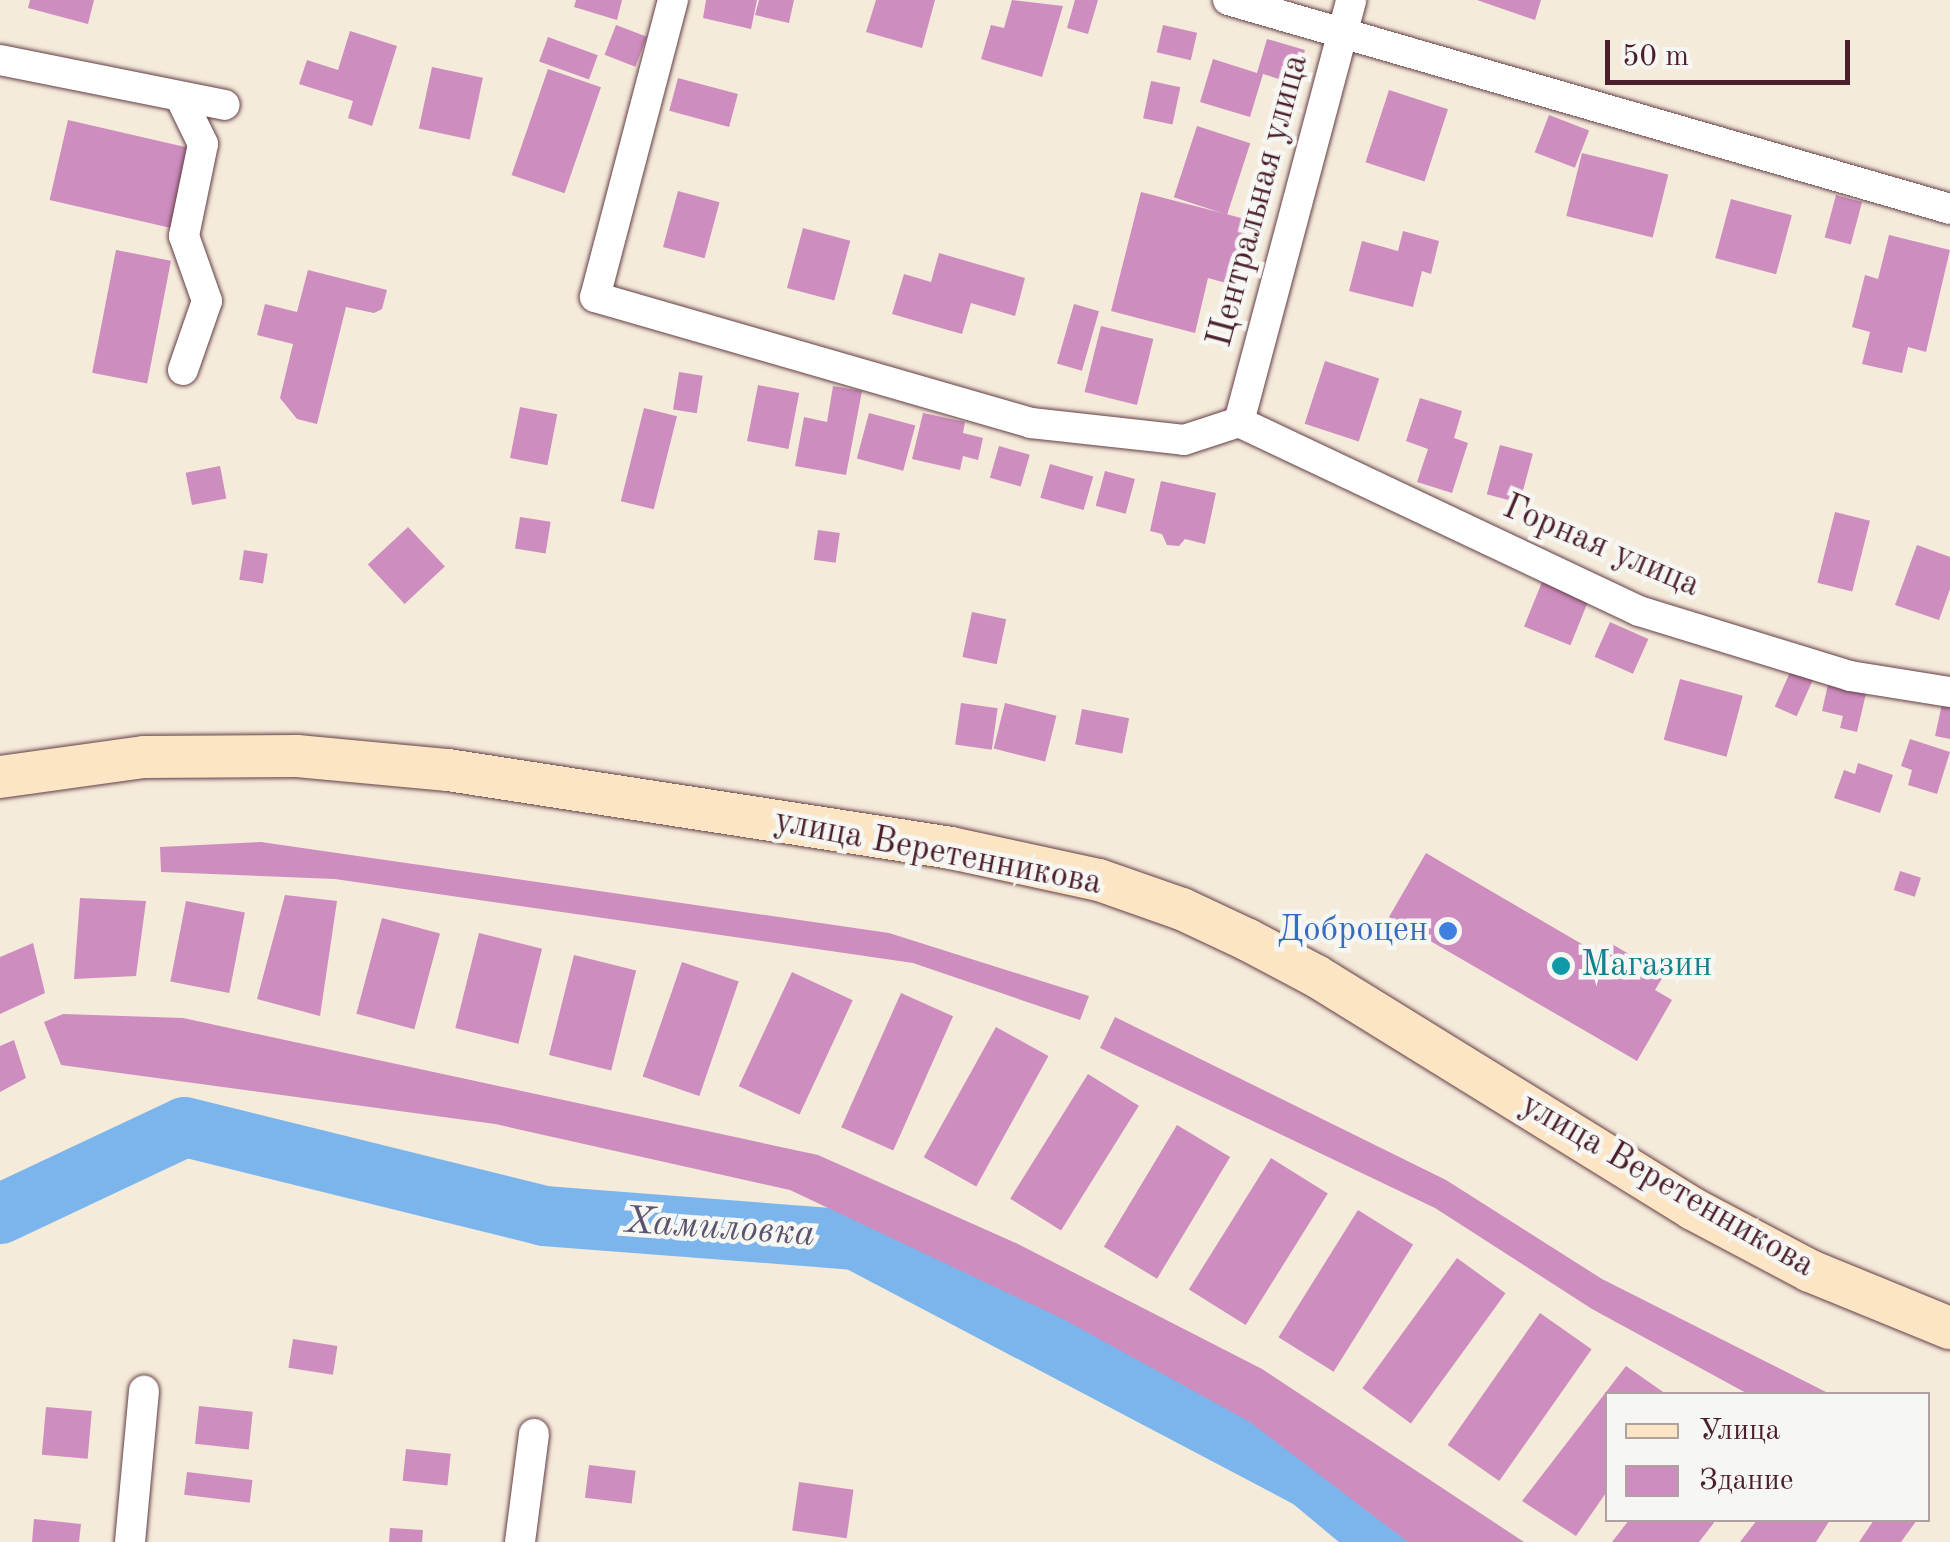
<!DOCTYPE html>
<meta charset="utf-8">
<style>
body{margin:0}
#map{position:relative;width:1950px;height:1542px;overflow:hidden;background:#f5ebdb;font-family:"Old Standard TT",serif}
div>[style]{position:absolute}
.river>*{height:60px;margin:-30px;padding:0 30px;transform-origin:30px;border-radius:30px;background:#7cb5ec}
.building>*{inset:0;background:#cd8dbf;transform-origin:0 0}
.roads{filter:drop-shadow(0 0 2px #643e45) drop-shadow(0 0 2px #643e45)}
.street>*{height:30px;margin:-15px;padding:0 15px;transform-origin:15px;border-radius:15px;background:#fff}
.secondary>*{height:42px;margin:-21px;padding:0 21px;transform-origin:21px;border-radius:21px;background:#fce5c4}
.dots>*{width:28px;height:28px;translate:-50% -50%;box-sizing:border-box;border:5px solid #f6f6f2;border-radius:50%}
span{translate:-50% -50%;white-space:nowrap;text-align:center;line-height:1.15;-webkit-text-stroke:9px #f6f6f2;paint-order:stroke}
.street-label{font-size:35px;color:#4a1f2b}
.shop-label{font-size:35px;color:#366cbe}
.right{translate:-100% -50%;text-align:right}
.culture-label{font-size:35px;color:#0d838f}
.left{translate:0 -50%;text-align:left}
.water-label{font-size:38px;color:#5c546f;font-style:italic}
.legend{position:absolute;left:1605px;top:1392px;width:325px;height:130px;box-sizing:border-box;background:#f6f6f2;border:2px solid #b1a0a2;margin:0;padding:12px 18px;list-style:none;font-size:30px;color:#4a1f2b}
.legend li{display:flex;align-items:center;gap:20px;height:50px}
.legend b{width:50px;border:2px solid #b1a0a2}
.scale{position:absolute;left:1605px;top:40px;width:245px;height:45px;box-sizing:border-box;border:5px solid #4a1f2b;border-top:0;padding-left:12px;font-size:30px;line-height:35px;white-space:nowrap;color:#4a1f2b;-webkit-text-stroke:8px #f6f6f2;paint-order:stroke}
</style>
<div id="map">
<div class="river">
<div style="left:0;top:1214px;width:204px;rotate:-25.2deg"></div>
<div style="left:185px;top:1127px;width:370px;rotate:13.9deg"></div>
<div style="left:544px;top:1216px;width:313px;rotate:4.4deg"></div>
<div style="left:856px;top:1240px;width:513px;rotate:27.76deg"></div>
<div style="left:1310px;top:1479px;width:99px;rotate:39.7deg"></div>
</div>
<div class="building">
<div style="clip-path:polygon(30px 0,94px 0,88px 24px,28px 8px)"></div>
<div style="clip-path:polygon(576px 0,622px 0,617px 20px,574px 7px)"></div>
<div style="clip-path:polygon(706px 0,757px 0,751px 29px,703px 18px)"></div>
<div style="clip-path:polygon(759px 0,794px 0,789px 23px,755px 15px)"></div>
<div style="clip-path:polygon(876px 0,935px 0,922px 48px,866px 32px)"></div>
<div style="clip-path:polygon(1012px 0,1063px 6px,1042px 77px,981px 59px,991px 25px,1004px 28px)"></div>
<div style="clip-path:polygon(1075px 0,1098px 0,1088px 34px,1067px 28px)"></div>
<div style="clip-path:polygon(1477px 0,1541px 0,1535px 20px)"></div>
<div style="left:616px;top:25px;width:33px;height:32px;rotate:21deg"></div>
<div style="left:1163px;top:25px;width:35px;height:28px;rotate:13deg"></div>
<div style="clip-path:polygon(350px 31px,397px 46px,372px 126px,348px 118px,353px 101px,299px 84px,307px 60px,338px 70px)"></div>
<div style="left:548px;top:37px;width:53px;height:26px;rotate:20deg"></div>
<div style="clip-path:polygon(1267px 39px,1305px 50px,1295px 84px,1263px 74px,1250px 117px,1200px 102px,1213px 59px,1257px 73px)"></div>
<div style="left:432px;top:67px;width:52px;height:63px;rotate:12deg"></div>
<div style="left:548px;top:69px;width:56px;height:112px;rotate:19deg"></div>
<div style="left:678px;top:78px;width:62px;height:34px;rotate:15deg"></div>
<div style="left:1151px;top:81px;width:30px;height:38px;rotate:12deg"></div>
<div style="left:1389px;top:90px;width:62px;height:76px;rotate:18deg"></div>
<div style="left:1549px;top:115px;width:43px;height:40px;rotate:21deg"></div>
<div style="left:68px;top:120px;width:128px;height:82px;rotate:13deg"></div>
<div style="left:1197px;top:126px;width:56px;height:75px;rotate:18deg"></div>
<div style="left:1582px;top:153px;width:89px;height:65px;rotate:14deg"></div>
<div style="left:678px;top:191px;width:43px;height:58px;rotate:15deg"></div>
<div style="clip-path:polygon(1141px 192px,1249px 220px,1233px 285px,1208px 278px,1195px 333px,1111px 311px)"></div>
<div style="left:1836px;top:195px;width:27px;height:44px;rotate:15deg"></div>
<div style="left:1731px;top:199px;width:63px;height:61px;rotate:15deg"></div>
<div style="left:803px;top:228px;width:49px;height:62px;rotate:15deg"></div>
<div style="clip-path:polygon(1403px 231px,1439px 241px,1431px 274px,1422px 271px,1413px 307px,1349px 291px,1362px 241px,1398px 251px)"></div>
<div style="clip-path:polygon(1889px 235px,1950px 250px,1926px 352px,1908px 347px,1902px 373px,1862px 364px,1870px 332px,1852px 327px,1865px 275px,1878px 279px)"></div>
<div style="left:116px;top:250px;width:56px;height:125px;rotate:11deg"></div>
<div style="clip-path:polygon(939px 253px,1025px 278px,1015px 316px,971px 303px,962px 334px,892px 314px,904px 274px,931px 282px)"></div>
<div style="clip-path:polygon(308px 270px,387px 290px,382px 309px,374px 313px,346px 307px,317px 424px,297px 419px,280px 398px,293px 344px,257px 335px,265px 304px,297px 312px)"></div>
<div style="left:1074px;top:304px;width:26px;height:62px;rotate:16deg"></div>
<div style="left:1101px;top:326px;width:54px;height:68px;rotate:14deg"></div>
<div style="left:1325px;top:361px;width:57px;height:66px;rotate:18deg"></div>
<div style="left:679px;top:372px;width:24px;height:38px;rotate:9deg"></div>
<div style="left:758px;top:385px;width:42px;height:57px;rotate:11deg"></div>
<div style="clip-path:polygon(833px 386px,862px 391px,846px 475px,795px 466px,804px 417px,827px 422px)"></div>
<div style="clip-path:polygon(1420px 398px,1462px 411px,1454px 438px,1468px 443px,1452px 493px,1417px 482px,1428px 449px,1406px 441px)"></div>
<div style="left:520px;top:407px;width:38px;height:52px;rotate:11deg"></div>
<div style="left:644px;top:408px;width:34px;height:96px;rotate:14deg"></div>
<div style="left:869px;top:413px;width:48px;height:47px;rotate:15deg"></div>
<div style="clip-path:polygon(923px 413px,965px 422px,963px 433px,983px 438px,978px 460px,963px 456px,960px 470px,912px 459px)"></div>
<div style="left:1500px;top:445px;width:34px;height:51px;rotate:15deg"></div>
<div style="left:999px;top:446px;width:32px;height:33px;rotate:16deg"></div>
<div style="left:1050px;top:464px;width:45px;height:35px;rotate:16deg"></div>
<div style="left:220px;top:466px;width:33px;height:35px;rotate:79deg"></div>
<div style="left:1105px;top:471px;width:31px;height:36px;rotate:15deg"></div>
<div style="clip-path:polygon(1161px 481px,1216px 493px,1205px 544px,1185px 539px,1179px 546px,1167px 545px,1162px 534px,1150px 531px)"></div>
<div style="left:1835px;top:512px;width:36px;height:73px;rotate:14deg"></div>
<div style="left:520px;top:517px;width:31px;height:32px;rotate:9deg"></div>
<div style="left:408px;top:527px;width:54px;height:55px;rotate:47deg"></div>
<div style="left:818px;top:530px;width:22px;height:30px;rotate:8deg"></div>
<div style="clip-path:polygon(1917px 545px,1950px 557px,1950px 589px,1939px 620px,1895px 605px)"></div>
<div style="left:244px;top:550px;width:24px;height:30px;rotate:9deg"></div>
<div style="left:1542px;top:582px;width:50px;height:48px;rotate:22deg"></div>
<div style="left:972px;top:612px;width:35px;height:46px;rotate:12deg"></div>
<div style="left:1610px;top:622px;width:42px;height:38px;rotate:24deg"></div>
<div style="left:1791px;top:670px;width:24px;height:40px;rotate:24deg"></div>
<div style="left:1680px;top:679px;width:65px;height:63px;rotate:15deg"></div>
<div style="clip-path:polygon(1829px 680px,1867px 689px,1857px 732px,1840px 728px,1843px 716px,1822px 711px)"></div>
<div style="left:961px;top:703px;width:37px;height:42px;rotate:8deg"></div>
<div style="left:1005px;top:703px;width:53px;height:47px;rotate:14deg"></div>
<div style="clip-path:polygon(1942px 704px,1950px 705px,1950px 739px,1935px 736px)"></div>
<div style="left:1082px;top:709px;width:48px;height:36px;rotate:11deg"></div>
<div style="clip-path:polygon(1910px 739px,1950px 752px,1937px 794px,1908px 785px,1912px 770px,1901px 766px)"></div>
<div style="clip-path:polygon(1858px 763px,1893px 775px,1880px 813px,1834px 798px,1844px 770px,1855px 774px)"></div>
<div style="clip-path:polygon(261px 842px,889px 933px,1089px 996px,1080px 1020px,913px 963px,335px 879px,161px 872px,160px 847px)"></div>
<div style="clip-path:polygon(1426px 853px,1604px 957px,1612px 944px,1664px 975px,1655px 990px,1672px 1000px,1637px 1061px,1389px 917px)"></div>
<div style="left:1900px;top:871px;width:22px;height:20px;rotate:18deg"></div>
<div style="clip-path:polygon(285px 895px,337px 901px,320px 1016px,257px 999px)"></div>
<div style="clip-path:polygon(80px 898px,146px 901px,136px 976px,74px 979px)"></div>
<div style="left:186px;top:901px;width:60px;height:82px;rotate:11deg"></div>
<div style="left:382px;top:918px;width:60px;height:99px;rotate:15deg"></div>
<div style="left:479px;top:933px;width:65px;height:98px;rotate:14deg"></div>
<div style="clip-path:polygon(33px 943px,45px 993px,0 1014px,0 957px)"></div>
<div style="left:574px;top:955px;width:64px;height:103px;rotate:14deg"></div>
<div style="left:682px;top:962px;width:60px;height:121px;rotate:19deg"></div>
<div style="left:792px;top:972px;width:67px;height:126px;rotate:25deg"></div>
<div style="left:901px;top:993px;width:57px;height:147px;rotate:24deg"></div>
<div style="clip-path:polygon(63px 1014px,183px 1018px,818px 1155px,1018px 1244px,1262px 1369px,1524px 1542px,1408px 1542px,1250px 1422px,1063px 1319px,790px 1190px,495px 1124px,61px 1065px,44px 1022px)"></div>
<div style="clip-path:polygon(1115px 1017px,1446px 1180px,1602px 1279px,1830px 1394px,1748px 1394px,1592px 1309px,1435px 1208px,1100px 1048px)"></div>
<div style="left:996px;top:1027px;width:60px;height:149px;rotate:29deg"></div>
<div style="clip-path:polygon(14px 1040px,26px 1078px,0 1092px,0 1046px)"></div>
<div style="left:1088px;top:1074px;width:60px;height:147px;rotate:32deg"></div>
<div style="left:1177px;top:1125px;width:62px;height:142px;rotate:31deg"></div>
<div style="left:1271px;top:1158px;width:67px;height:155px;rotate:32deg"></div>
<div style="left:1358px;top:1210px;width:65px;height:150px;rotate:32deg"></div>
<div style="left:1457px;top:1258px;width:60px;height:161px;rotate:36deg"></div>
<div style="left:1540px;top:1313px;width:63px;height:161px;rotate:35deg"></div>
<div style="left:293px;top:1339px;width:45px;height:29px;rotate:9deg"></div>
<div style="clip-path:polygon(1626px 1366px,1666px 1394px,1608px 1394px,1608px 1490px,1576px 1536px,1522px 1501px)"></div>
<div style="left:199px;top:1406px;width:54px;height:38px;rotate:6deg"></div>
<div style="left:46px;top:1407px;width:46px;height:48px;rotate:5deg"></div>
<div style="left:406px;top:1449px;width:45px;height:32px;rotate:6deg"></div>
<div style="left:589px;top:1465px;width:47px;height:33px;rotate:7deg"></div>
<div style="left:187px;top:1472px;width:66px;height:23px;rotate:7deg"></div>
<div style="left:799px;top:1482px;width:55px;height:49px;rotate:8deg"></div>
<div style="clip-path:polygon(34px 1519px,81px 1524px,79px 1542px,32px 1542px)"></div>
<div style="clip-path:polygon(1629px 1520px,1716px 1520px,1699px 1542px,1612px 1542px)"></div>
<div style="clip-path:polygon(1757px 1520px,1830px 1520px,1816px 1542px,1740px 1542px)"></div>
<div style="clip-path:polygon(1874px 1520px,1917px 1520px,1901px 1542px,1859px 1542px)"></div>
<div style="clip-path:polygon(390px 1528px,423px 1530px,422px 1542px,389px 1542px)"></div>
</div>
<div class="roads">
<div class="street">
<div style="left:673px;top:0;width:307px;rotate:104.7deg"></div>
<div style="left:595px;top:297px;width:454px;rotate:16.1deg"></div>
<div style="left:1031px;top:423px;width:154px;rotate:6.3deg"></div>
<div style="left:1184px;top:440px;width:58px;rotate:-18.1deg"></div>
<div style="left:1228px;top:0;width:752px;rotate:16.14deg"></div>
<div style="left:0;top:60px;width:229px;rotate:11.3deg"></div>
<div style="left:181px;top:99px;width:50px;rotate:63.9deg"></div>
<div style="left:203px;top:144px;width:94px;rotate:101.7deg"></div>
<div style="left:184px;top:236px;width:69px;rotate:70.5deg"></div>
<div style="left:207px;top:301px;width:73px;rotate:109.2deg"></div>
<div style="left:1239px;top:422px;width:442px;rotate:25.3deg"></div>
<div style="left:1639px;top:611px;width:221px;rotate:17.1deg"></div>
<div style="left:1850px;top:676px;width:101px;rotate:9.1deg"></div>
<div style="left:1239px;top:422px;width:437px;rotate:-75.1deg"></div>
<div style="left:130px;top:1542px;width:152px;rotate:-84.7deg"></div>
<div style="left:520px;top:1542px;width:109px;rotate:-82.6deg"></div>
</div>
<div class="secondary">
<div style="left:0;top:777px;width:145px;rotate:-7.9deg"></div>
<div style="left:144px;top:757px;width:153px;rotate:-0.4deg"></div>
<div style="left:297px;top:756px;width:152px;rotate:5.3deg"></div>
<div style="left:448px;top:770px;width:509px;rotate:8.81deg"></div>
<div style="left:951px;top:848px;width:151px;rotate:12.2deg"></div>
<div style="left:1099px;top:880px;width:88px;rotate:19.3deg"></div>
<div style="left:1182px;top:909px;width:73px;rotate:25.2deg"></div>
<div style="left:1248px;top:940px;width:77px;rotate:27.9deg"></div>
<div style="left:1316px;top:976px;width:443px;rotate:31.7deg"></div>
<div style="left:1693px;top:1209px;width:132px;rotate:27.9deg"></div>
<div style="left:1810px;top:1271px;width:151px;rotate:22.2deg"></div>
</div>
</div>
<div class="dots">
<div style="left:1448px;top:931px;background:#3f7fe0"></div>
<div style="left:1561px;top:966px;background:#0f9aa8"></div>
</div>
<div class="street-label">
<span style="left:1259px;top:201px;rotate:-75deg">Центральная улица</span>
<span style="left:1601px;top:547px;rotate:23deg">Горная улица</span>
<span style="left:938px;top:853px;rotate:11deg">улица Веретенникова</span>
<span style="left:1667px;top:1186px;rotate:30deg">улица Веретенникова</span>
</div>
<div class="shop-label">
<span class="right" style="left:1428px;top:931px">Доброцен</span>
</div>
<div class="culture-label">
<span class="left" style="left:1581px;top:966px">Магазин</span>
</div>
<div class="water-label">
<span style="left:719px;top:1229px;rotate:4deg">Хамиловка</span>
</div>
<ul class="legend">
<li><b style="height:12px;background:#fce5c4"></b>Улица</li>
<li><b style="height:28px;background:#cd8dbf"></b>Здание</li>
</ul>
<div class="scale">50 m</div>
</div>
